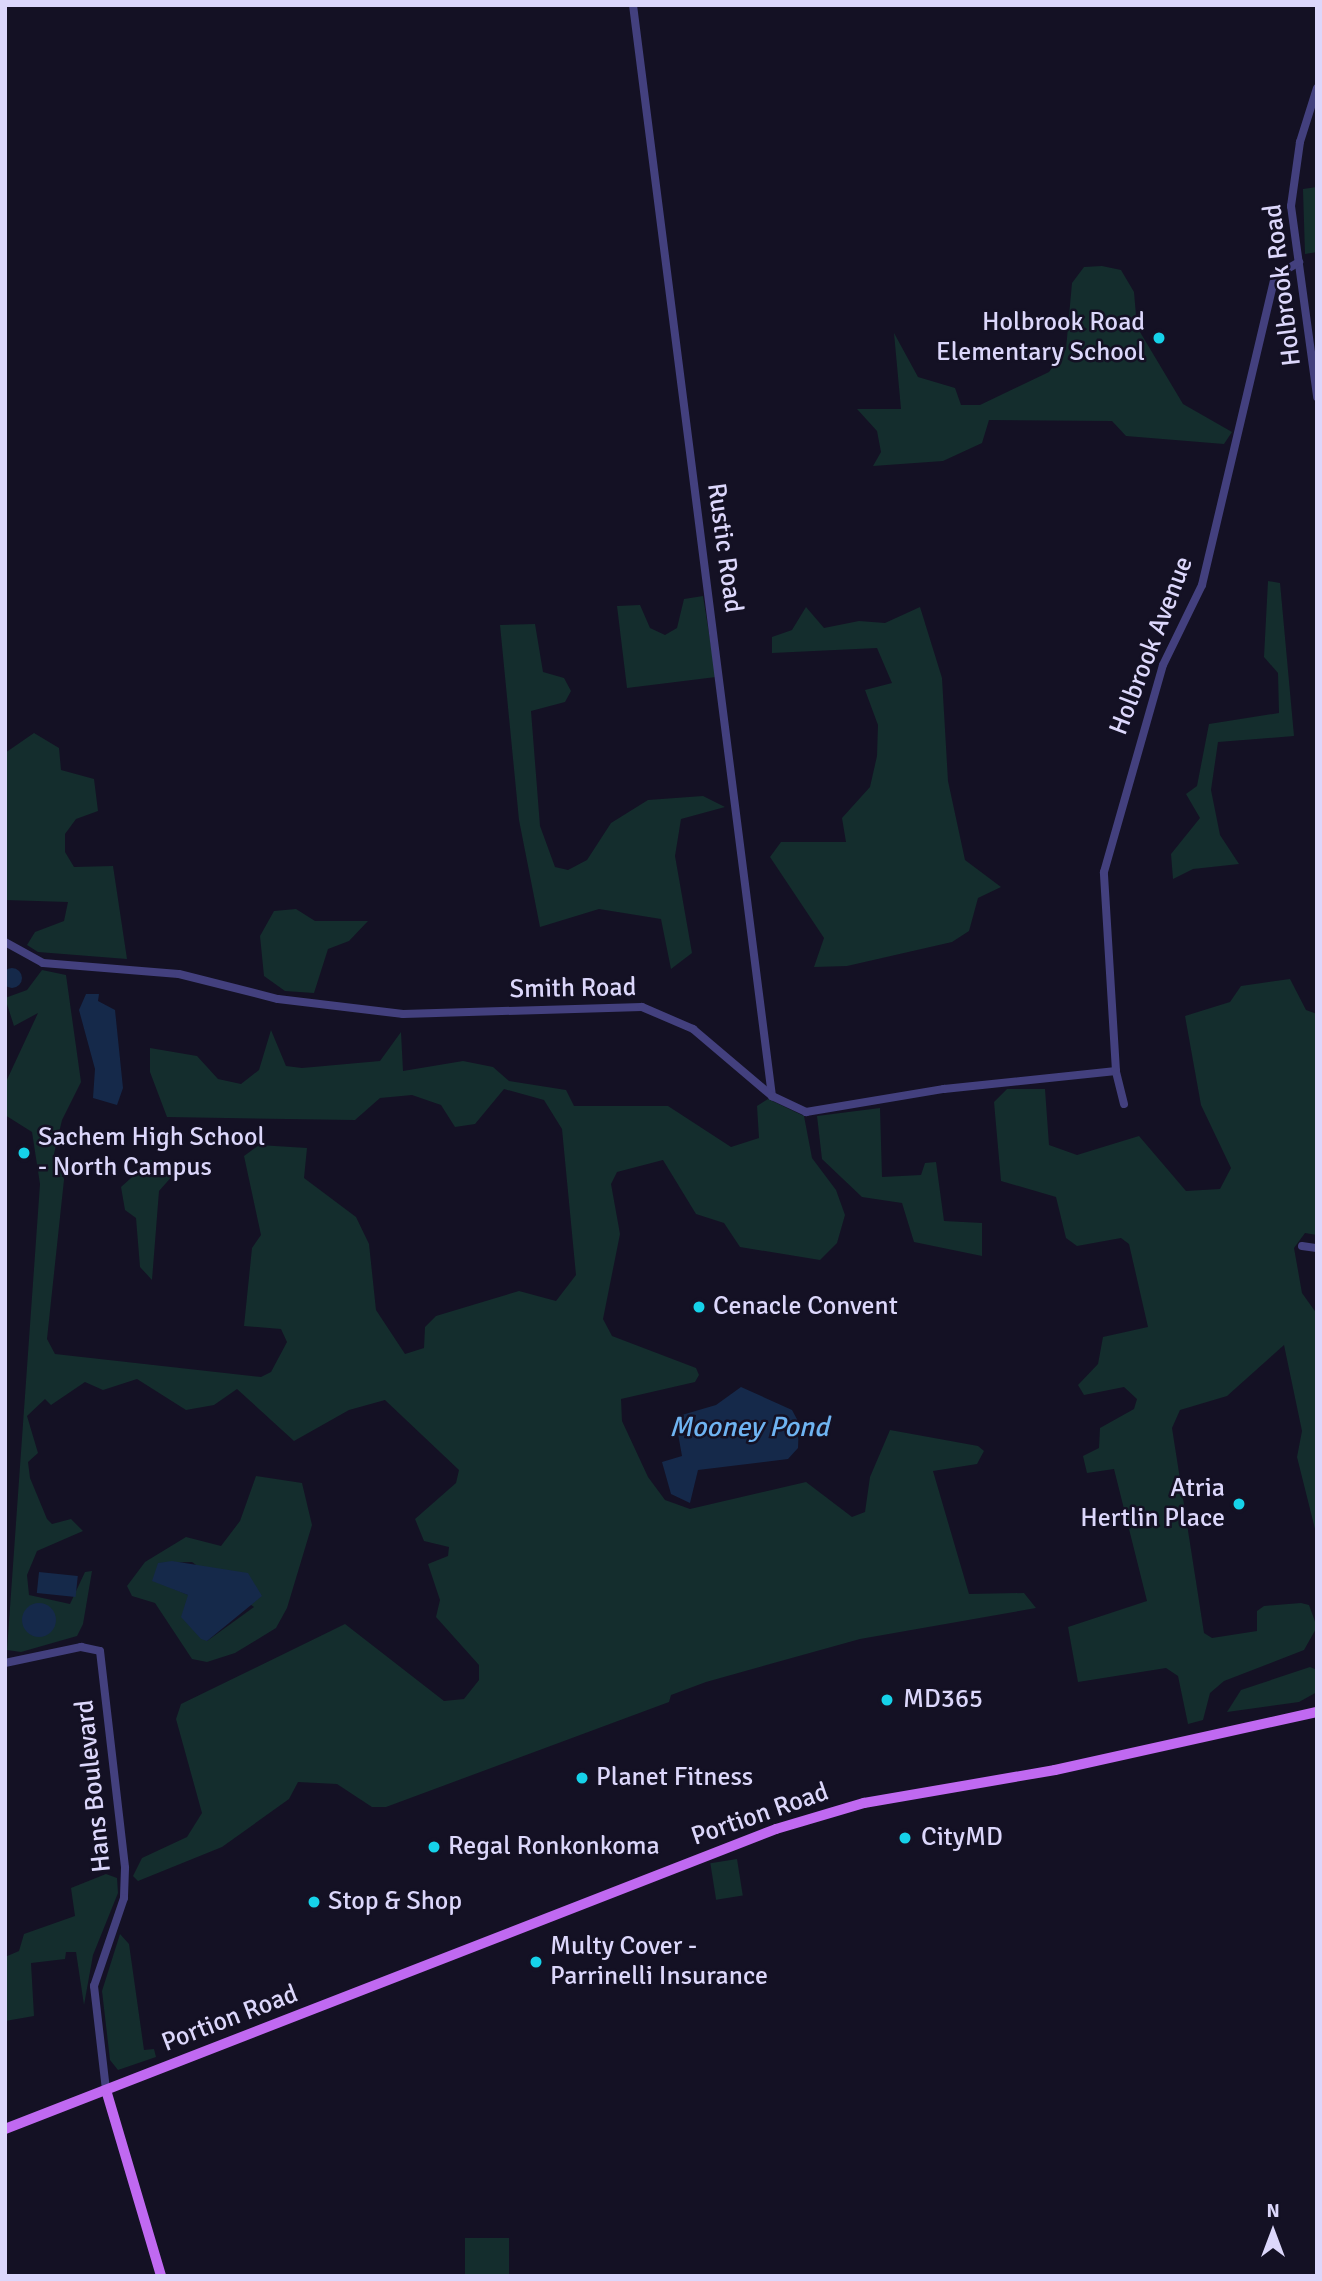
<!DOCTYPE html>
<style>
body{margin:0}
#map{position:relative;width:1322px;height:2281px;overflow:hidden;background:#141124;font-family:Signika,sans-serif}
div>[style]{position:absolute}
.green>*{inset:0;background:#142d2d;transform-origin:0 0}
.water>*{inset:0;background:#15294a;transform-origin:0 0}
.round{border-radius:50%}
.minor>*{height:8px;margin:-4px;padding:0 4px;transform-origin:4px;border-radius:4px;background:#43407e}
.major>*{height:10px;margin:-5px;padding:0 5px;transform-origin:5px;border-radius:5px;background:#c069f1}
.dots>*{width:19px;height:19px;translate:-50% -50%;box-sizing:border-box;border:4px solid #141124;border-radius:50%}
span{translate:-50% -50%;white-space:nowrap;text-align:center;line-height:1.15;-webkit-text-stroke:5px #141124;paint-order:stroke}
.street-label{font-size:26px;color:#dcd7fb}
.poi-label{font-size:26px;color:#dcd7fb}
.right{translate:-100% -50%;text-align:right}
.left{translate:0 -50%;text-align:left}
.water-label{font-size:28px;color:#6fb4f2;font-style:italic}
.frame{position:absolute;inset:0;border:7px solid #dcd7fb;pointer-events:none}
.north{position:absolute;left:1238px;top:2197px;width:70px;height:70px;-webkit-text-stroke:5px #141124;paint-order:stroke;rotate:0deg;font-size:19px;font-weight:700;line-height:28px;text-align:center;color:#dcd7fb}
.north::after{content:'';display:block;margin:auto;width:24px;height:32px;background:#dcd7fb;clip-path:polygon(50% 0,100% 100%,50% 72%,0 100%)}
</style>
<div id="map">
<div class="green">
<div style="clip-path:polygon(1317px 187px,1317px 252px,1305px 254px,1303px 189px)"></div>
<div style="clip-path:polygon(1102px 266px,1121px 270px,1134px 292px,1137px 327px,1183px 404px,1232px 432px,1224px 444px,1126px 436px,1112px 421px,989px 420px,982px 443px,943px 461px,873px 466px,881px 452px,877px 431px,857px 409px,901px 409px,894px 333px,918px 377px,955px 388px,961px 405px,980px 405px,1049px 372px,1066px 349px,1072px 283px,1084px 267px)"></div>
<div style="clip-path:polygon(1268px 581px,1280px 583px,1294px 736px,1218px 742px,1211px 790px,1220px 835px,1239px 864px,1193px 869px,1173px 879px,1171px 854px,1200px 818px,1186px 794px,1197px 786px,1209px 724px,1279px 713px,1278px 673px,1264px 657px)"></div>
<div style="clip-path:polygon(703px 596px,716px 677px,627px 688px,617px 606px,640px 605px,650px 628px,665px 635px,677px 628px,684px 599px)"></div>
<div style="clip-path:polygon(806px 607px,824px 628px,859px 621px,885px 623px,920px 607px,942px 678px,948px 781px,965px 860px,1001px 887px,978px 898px,969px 931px,952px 942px,847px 966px,814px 967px,824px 938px,770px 857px,781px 842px,846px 842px,842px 818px,870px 787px,877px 756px,878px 725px,865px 690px,892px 683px,877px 648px,772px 653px,772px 637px,792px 630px)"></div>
<div style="clip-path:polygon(535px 624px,543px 672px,564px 678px,571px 691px,565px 702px,531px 711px,540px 826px,555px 867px,568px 870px,587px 860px,611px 823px,648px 800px,703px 796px,725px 807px,681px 819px,675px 856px,692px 953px,671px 969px,661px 919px,599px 909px,540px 927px,519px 820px,500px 625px)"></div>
<div style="clip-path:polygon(34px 733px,59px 748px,61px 770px,94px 779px,98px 811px,76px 819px,65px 834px,65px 852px,74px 867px,113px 866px,127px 959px,38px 952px,27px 945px,35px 932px,64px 921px,68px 902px,5px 900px,5px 753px)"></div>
<div style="clip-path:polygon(296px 909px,315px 921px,368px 921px,349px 941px,328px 949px,314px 993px,285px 991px,264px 976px,260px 936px,274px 911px)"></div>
<div style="clip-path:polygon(42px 970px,66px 975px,81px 1082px,62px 1120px,53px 1158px,66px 1161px,47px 1339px,55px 1354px,261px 1377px,271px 1372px,287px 1342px,281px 1329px,244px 1326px,252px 1248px,261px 1235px,244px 1156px,259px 1145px,307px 1148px,304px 1178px,356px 1217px,369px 1244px,376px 1310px,405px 1354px,424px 1348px,425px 1327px,436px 1316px,519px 1291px,556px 1301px,576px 1275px,562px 1129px,544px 1100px,504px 1089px,475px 1124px,455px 1127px,441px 1105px,412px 1095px,380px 1098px,355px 1120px,167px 1117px,150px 1072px,150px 1048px,197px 1056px,218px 1079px,241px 1084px,259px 1070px,271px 1030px,286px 1066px,302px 1068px,380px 1061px,401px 1032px,403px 1071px,463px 1061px,493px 1067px,509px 1081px,566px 1090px,574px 1106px,668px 1106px,731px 1147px,759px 1138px,757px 1106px,768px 1099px,804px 1116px,812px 1158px,836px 1190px,845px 1215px,837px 1243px,820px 1260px,740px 1247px,724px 1223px,696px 1214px,663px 1160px,617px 1172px,611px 1184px,620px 1234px,603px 1319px,612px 1336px,696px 1368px,699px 1375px,695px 1382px,621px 1399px,622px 1421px,648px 1477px,665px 1500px,690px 1509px,806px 1482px,852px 1517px,865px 1512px,870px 1477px,890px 1430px,978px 1446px,984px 1451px,977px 1464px,933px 1471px,969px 1594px,1024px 1593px,1036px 1608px,860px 1639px,706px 1682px,671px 1695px,669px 1702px,386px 1807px,372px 1807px,337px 1784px,298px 1782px,289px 1799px,222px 1847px,138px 1881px,133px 1876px,142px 1858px,187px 1837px,202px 1813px,176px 1719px,181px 1704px,345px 1624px,444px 1701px,464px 1699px,479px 1680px,479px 1665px,436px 1617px,440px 1600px,428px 1564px,448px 1556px,449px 1547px,424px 1541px,415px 1519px,456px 1483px,459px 1470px,385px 1400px,349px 1410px,294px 1441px,237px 1389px,214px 1405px,186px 1410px,137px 1379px,103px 1390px,85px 1382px,51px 1405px,45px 1399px,27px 1416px,38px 1453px,28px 1462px,30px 1478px,47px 1519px,52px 1524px,71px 1519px,83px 1531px,37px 1551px,27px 1575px,29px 1595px,70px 1604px,85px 1572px,92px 1571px,83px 1624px,77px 1636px,21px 1652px,7px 1650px,40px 1184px,32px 1132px,5px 1115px,5px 1084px,38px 1013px,14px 1026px,5px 998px,27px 990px)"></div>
<div style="clip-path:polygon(1290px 979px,1306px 1010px,1317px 1014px,1317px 1235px,1305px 1233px,1294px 1248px,1302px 1293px,1317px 1314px,1317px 1537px,1297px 1457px,1302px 1431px,1284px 1345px,1227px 1396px,1180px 1410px,1172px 1428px,1204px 1633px,1212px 1638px,1257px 1631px,1257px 1611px,1264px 1606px,1301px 1603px,1309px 1605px,1317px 1627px,1304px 1650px,1224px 1681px,1210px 1693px,1203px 1720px,1188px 1724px,1178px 1676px,1166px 1668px,1078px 1682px,1068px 1627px,1147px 1601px,1114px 1469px,1087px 1473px,1083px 1456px,1099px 1448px,1100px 1428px,1134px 1409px,1137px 1399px,1124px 1387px,1084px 1395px,1078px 1385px,1098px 1364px,1103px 1337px,1148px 1327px,1129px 1244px,1121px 1238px,1077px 1246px,1066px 1238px,1056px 1197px,1001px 1181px,994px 1102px,1007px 1089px,1045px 1089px,1049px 1145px,1077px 1155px,1139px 1136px,1186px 1191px,1220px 1189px,1231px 1168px,1201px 1105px,1185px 1016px,1230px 1002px,1241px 986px)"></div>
<div style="clip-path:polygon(880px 1108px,882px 1177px,921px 1175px,925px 1163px,936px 1162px,944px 1221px,982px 1223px,982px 1256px,914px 1242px,902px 1203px,862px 1197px,822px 1159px,817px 1116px)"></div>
<div style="clip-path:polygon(151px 1160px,167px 1160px,174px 1174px,159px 1191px,152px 1280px,140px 1267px,136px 1218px,125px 1210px,121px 1187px)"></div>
<div style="clip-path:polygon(evenodd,256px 1476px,302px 1483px,312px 1525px,287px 1608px,276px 1628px,235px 1653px,207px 1662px,192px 1659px,155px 1603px,132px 1596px,127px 1586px,145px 1562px,186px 1537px,221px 1546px,240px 1521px,256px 1476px,192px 1562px,254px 1607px,207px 1641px,188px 1595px,153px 1580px,159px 1563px,192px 1562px)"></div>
<div style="clip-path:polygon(1310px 1667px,1317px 1670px,1317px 1692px,1299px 1702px,1227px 1712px,1241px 1690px)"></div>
<div style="left:737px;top:1859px;width:37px;height:27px;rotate:81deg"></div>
<div style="clip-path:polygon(106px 1874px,117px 1878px,118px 1893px,93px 1955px,84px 2005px,76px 1952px,66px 1952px,65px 1959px,31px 1963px,34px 2016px,5px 2021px,5px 1957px,19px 1951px,24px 1934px,75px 1916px,71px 1888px)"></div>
<div style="clip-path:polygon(120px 1934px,129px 1944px,144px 2050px,154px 2049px,156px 2057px,118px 2070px,110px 2060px,102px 1991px)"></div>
<div style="left:509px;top:2238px;width:38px;height:44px;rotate:90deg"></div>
</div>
<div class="water">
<div class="round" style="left:2px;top:968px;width:20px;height:20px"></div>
<div style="clip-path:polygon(86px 994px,99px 994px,98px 1001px,115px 1010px,123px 1088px,117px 1105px,93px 1098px,95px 1069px,79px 1010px)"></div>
<div style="clip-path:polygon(741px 1387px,792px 1410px,799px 1423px,798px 1448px,788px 1459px,698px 1470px,690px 1503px,671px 1494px,662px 1462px,682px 1456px,675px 1417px,716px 1405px)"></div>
<div style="clip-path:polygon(172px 1561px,248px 1573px,262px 1596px,207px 1641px,201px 1639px,181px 1617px,188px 1595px,152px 1581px,158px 1563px)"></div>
<div style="left:39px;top:1572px;width:39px;height:21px;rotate:6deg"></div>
<div class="round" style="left:22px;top:1603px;width:34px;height:34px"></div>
</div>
<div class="minor">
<div style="left:633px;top:5px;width:1100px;rotate:82.74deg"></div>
<div style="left:1317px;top:88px;width:57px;rotate:107.5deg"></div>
<div style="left:1300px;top:142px;width:65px;rotate:98deg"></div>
<div style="left:1291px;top:206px;width:193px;rotate:82.2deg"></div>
<div style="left:5px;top:942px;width:43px;rotate:28.9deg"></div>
<div style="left:43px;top:963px;width:136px;rotate:4.6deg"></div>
<div style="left:179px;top:974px;width:102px;rotate:14.2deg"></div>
<div style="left:278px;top:999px;width:126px;rotate:6.8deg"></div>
<div style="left:403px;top:1014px;width:239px;rotate:-1.7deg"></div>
<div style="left:642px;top:1007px;width:56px;rotate:23.3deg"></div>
<div style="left:693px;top:1029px;width:104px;rotate:40.3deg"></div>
<div style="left:772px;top:1096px;width:38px;rotate:25deg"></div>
<div style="left:806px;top:1112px;width:140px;rotate:-9.5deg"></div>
<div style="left:944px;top:1089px;width:173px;rotate:-6deg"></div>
<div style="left:1124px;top:1104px;width:34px;rotate:-104deg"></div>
<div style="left:1116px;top:1071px;width:199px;rotate:-93.5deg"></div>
<div style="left:1104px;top:872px;width:215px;rotate:-74.1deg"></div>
<div style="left:1163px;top:665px;width:89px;rotate:-64deg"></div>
<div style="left:1202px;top:585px;width:318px;rotate:-76.7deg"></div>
<div style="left:1275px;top:276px;width:28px;rotate:-30deg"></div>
<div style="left:1302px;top:1246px;width:15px;rotate:8deg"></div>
<div style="left:5px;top:1663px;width:78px;rotate:-11.9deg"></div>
<div style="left:81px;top:1647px;width:19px;rotate:12deg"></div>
<div style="left:100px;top:1651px;width:218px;rotate:83.4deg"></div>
<div style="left:125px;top:1868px;width:30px;rotate:92deg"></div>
<div style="left:124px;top:1898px;width:93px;rotate:108.8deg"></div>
<div style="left:94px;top:1986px;width:105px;rotate:83.4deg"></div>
</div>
<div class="major">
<div style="left:106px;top:2090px;width:194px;rotate:73.5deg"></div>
<div style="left:5px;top:2129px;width:827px;rotate:-21.26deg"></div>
<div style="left:776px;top:1829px;width:92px;rotate:-16.5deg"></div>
<div style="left:864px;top:1803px;width:194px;rotate:-9.8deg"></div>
<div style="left:1055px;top:1770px;width:268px;rotate:-12.5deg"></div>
</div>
<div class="dots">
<div style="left:1159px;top:338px;background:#16d2e9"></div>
<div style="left:24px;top:1153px;background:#16d2e9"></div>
<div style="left:699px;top:1307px;background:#16d2e9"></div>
<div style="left:1239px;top:1504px;background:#16d2e9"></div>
<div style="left:887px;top:1700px;background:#16d2e9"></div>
<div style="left:582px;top:1778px;background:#16d2e9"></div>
<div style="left:905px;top:1838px;background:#16d2e9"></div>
<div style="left:434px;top:1847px;background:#16d2e9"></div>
<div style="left:314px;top:1902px;background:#16d2e9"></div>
<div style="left:536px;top:1962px;background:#16d2e9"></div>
</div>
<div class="street-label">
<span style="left:1283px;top:285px;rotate:-97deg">Holbrook Road</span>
<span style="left:724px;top:548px;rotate:82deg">Rustic Road</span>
<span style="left:1152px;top:646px;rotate:-69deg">Holbrook Avenue</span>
<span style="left:573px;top:989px;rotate:-1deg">Smith Road</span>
<span style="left:94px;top:1786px;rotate:-96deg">Hans Boulevard</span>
<span style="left:760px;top:1815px;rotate:-19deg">Portion Road</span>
<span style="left:230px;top:2019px;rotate:-21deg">Portion Road</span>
</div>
<div class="poi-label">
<span class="right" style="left:1145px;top:338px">Holbrook Road<br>Elementary School</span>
<span class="left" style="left:38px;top:1153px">Sachem High School<br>- North Campus</span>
<span class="left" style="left:713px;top:1307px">Cenacle Convent</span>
<span class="right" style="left:1225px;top:1504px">Atria<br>Hertlin Place</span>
<span class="left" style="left:903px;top:1700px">MD365</span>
<span class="left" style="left:596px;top:1778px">Planet Fitness</span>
<span class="left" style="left:921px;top:1838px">CityMD</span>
<span class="left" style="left:448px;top:1847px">Regal Ronkonkoma</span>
<span class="left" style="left:328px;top:1902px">Stop &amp; Shop</span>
<span class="left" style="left:550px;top:1962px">Multy Cover -<br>Parrinelli Insurance</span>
</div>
<div class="water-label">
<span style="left:749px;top:1427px">Mooney Pond</span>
</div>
<div class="frame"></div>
<div class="north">N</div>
</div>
